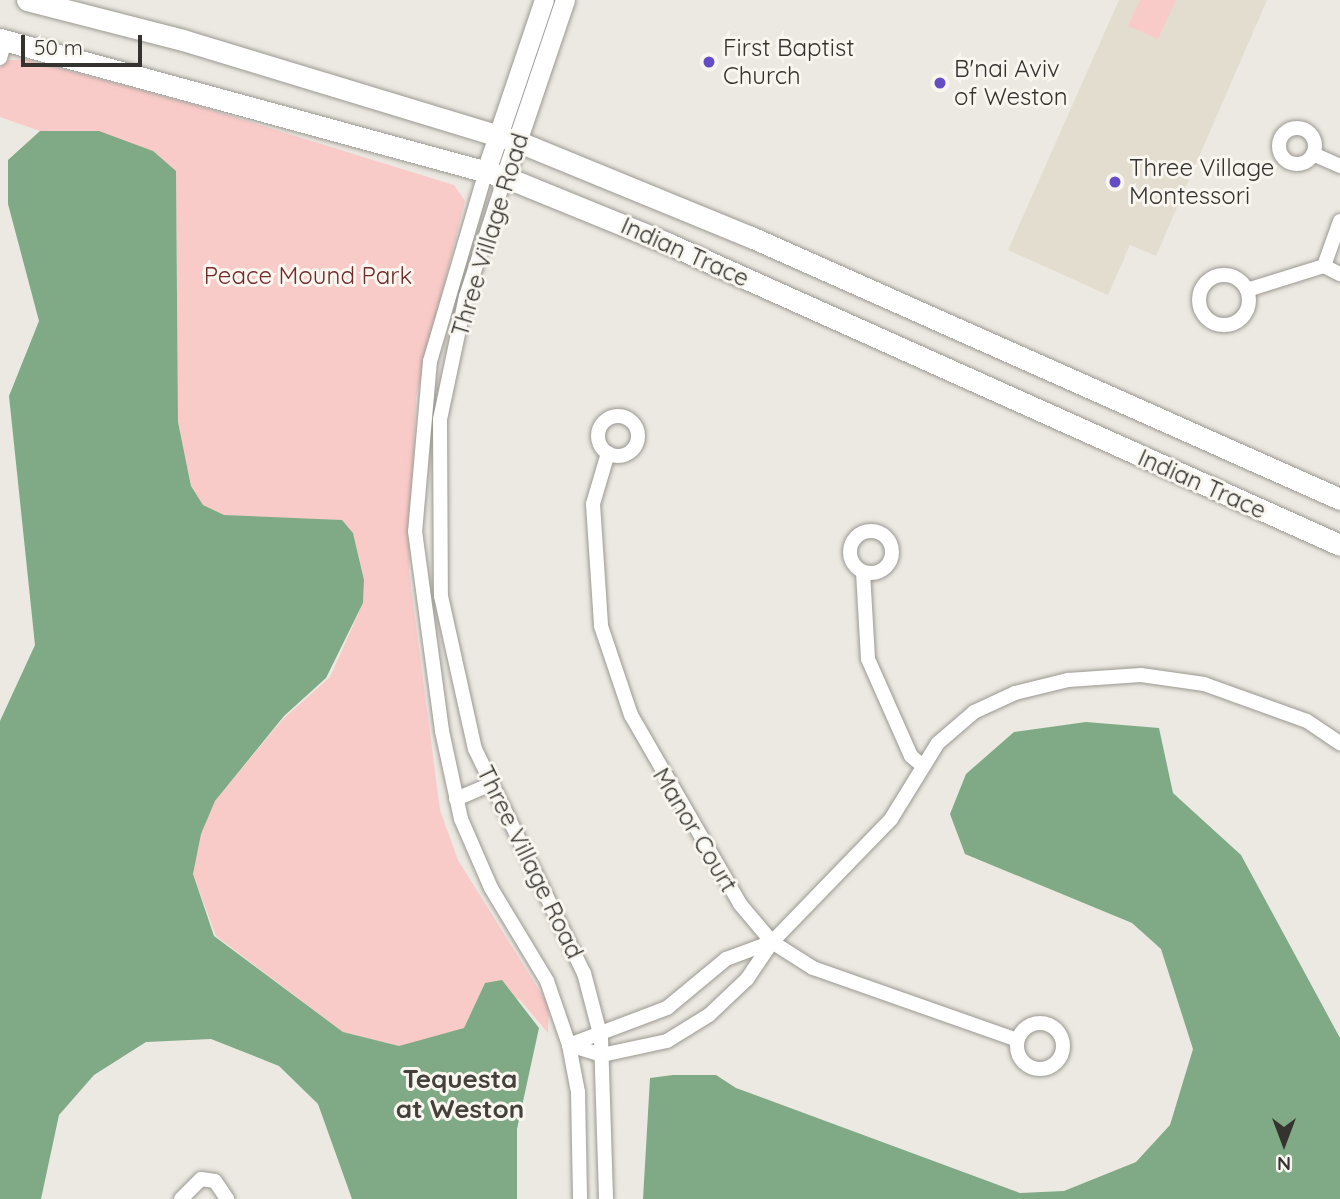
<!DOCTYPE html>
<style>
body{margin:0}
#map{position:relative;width:1340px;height:1199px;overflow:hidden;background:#ece9e2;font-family:Quicksand,sans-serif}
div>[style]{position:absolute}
.built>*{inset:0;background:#e3ddcf}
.green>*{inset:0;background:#f9cbc8}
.water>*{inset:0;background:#7faa85}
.roads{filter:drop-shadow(0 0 2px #9b9892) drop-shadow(0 0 2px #9b9892)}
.minor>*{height:14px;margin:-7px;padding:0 7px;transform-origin:7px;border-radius:7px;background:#fff}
.minor>.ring{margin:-7px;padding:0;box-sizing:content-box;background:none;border:14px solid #fff;border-radius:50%}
.tertiary>*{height:19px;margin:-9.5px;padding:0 9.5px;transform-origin:9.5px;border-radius:9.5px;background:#fff}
.secondary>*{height:21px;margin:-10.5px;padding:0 10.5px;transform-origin:10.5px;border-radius:10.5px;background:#fff}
.dots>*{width:19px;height:19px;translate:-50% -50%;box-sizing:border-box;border:4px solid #f9f6ef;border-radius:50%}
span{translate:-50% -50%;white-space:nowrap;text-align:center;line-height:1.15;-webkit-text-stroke:6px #f9f6ef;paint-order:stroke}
.poi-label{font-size:24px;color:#343330}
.left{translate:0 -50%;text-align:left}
.street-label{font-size:24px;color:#343330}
.park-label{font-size:24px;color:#722a2b}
.neighbourhood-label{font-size:26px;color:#44413c;font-weight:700}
.north{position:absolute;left:1249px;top:1108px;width:70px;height:70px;-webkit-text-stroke:5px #f9f6ef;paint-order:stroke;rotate:180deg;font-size:19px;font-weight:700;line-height:28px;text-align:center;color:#343330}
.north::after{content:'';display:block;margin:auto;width:24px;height:32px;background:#343330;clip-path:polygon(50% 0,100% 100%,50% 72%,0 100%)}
.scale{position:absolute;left:21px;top:35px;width:121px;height:32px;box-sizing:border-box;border:4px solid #343330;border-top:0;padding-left:9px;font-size:21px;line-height:24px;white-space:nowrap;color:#343330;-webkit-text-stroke:5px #f9f6ef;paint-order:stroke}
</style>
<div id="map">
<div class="built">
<div style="clip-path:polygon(1119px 0,1267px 0,1156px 256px,1130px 245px,1108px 295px,1008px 250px)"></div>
</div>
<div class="green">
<div style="clip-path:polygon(1140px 0,1176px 0,1158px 39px,1128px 26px)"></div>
<div style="clip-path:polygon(9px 60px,28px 60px,195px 105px,454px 185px,465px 201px,416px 397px,409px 571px,440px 810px,458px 860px,549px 1006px,548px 1033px,520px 1000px,485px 983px,464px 1028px,439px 1039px,399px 1046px,343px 1032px,216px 936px,193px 874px,200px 835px,215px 801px,283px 719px,330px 677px,363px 603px,364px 580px,353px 533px,342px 520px,224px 515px,203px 505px,191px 486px,178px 422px,176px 171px,99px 131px,40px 131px,0 117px,0 68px)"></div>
</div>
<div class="water">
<div style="clip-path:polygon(40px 131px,99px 131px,153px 151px,176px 171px,178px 422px,191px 486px,203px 505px,224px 515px,342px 520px,353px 533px,364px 580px,363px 603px,326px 678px,284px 716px,215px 801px,201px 834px,193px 874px,214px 936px,343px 1032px,399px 1046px,464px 1028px,485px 983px,502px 980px,539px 1028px,517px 1129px,517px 1199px,352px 1199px,318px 1104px,279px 1066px,211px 1039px,146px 1042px,94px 1075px,59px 1115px,41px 1199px,0 1199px,0 721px,35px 645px,9px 396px,39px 321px,8px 204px,8px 160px)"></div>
<div style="clip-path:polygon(1086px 722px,1159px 728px,1173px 793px,1241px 855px,1340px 1038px,1340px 1199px,643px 1199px,650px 1078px,673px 1075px,716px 1075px,736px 1088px,1020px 1193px,1064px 1191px,1136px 1162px,1170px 1125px,1193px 1049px,1161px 949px,1132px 923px,965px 854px,950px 814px,966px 774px,1014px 732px)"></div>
</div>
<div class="roads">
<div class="minor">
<div style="left:0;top:58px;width:18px;rotate:-74deg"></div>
<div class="ring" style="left:1279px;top:128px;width:22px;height:22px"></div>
<div style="left:1313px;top:154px;width:30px;rotate:24deg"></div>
<div style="left:486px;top:171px;width:198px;rotate:106.4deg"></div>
<div style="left:430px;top:361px;width:171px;rotate:95deg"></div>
<div style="left:415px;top:531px;width:202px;rotate:82.3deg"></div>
<div style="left:442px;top:731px;width:90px;rotate:77.8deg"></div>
<div style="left:461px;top:819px;width:75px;rotate:66.5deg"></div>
<div style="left:491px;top:888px;width:109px;rotate:58.9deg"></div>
<div style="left:547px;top:981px;width:68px;rotate:71deg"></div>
<div style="left:569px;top:1045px;width:48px;rotate:79.2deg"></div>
<div style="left:578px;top:1092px;width:107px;rotate:88.9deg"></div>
<div style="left:505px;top:177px;width:125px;rotate:108.1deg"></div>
<div style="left:466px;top:296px;width:126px;rotate:101.9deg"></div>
<div style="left:440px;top:419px;width:177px;rotate:89.7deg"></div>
<div style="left:441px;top:596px;width:157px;rotate:77.5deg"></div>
<div style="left:475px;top:749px;width:249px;rotate:64.1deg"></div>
<div style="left:584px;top:973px;width:67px;rotate:75.3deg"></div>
<div style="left:601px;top:1038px;width:161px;rotate:88.2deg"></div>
<div style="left:1340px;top:221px;width:48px;rotate:109.6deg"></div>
<div style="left:1324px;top:266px;width:18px;rotate:27deg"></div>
<div class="ring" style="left:1199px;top:275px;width:36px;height:36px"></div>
<div style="left:1247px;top:290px;width:81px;rotate:-17.3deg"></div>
<div class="ring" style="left:598px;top:416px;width:26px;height:26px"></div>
<div style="left:608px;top:453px;width:53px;rotate:106.4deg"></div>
<div style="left:593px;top:504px;width:122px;rotate:86.2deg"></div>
<div style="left:601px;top:626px;width:94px;rotate:71.4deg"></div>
<div style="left:631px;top:715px;width:218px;rotate:60deg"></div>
<div style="left:740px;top:904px;width:50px;rotate:49.9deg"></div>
<div style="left:772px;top:942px;width:49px;rotate:32.4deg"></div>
<div style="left:813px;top:968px;width:216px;rotate:19.4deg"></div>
<div class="ring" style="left:850px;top:531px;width:28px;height:28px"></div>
<div style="left:863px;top:572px;width:87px;rotate:86.7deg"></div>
<div style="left:868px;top:659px;width:106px;rotate:66.1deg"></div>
<div style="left:911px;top:756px;width:16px;rotate:40deg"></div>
<div style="left:456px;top:799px;width:38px;rotate:-23deg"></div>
<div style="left:772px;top:942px;width:171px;rotate:-45.9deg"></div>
<div style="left:891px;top:819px;width:89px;rotate:-58.3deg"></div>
<div style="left:938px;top:743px;width:48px;rotate:-40.7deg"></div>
<div style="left:974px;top:712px;width:45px;rotate:-24.9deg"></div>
<div style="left:1015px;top:693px;width:55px;rotate:-13.8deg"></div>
<div style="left:1068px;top:680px;width:73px;rotate:-3.9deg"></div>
<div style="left:1141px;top:675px;width:64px;rotate:8.1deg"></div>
<div style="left:1204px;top:684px;width:109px;rotate:19.8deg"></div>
<div style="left:1307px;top:721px;width:40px;rotate:34deg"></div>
<div style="left:772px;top:942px;width:45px;rotate:124deg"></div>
<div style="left:747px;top:979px;width:52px;rotate:136.5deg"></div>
<div style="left:709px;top:1015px;width:49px;rotate:148.2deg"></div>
<div style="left:667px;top:1041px;width:66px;rotate:167.8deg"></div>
<div style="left:602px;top:1055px;width:34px;rotate:-163deg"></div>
<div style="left:569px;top:1045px;width:105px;rotate:-20.7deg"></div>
<div style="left:667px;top:1008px;width:77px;rotate:-39.7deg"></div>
<div style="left:726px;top:959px;width:49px;rotate:-20.3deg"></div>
<div class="ring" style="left:1017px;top:1023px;width:32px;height:32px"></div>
<div style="left:181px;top:1199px;width:28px;rotate:-45deg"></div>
<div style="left:201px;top:1179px;width:14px;rotate:8deg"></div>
<div style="left:215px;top:1181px;width:22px;rotate:56deg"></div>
</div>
<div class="tertiary">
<div style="left:486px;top:171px;width:181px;rotate:-71.3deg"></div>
<div style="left:505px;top:177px;width:187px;rotate:-71.3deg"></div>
</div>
<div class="secondary">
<div style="left:27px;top:0;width:161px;rotate:14.4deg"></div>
<div style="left:183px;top:40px;width:351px;rotate:16.9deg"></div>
<div style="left:519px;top:142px;width:251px;rotate:22.3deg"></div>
<div style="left:751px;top:237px;width:645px;rotate:23.98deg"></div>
<div style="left:0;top:39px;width:524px;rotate:15.28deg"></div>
<div style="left:505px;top:177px;width:177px;rotate:22.2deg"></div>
<div style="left:669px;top:244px;width:735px;rotate:24.16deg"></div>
</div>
</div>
<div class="dots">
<div style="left:709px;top:62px;background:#654dc6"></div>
<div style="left:940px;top:83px;background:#654dc6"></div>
<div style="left:1115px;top:182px;background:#654dc6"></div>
</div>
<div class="poi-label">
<span class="left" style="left:723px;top:62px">First Baptist<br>Church</span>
<span class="left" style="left:954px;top:83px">B'nai Aviv<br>of Weston</span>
<span class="left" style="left:1129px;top:182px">Three Village<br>Montessori</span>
</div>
<div class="street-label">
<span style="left:490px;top:235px;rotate:-73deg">Three Village Road</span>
<span style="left:685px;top:252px;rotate:24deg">Indian Trace</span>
<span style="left:1202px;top:484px;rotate:24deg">Indian Trace</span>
<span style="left:695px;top:830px;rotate:59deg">Manor Court</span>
<span style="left:530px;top:862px;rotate:64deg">Three Village Road</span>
</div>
<div class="park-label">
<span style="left:308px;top:276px">Peace Mound Park</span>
</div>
<div class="neighbourhood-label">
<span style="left:460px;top:1094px">Tequesta<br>at Weston</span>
</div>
<div class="north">N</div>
<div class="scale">50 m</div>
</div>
